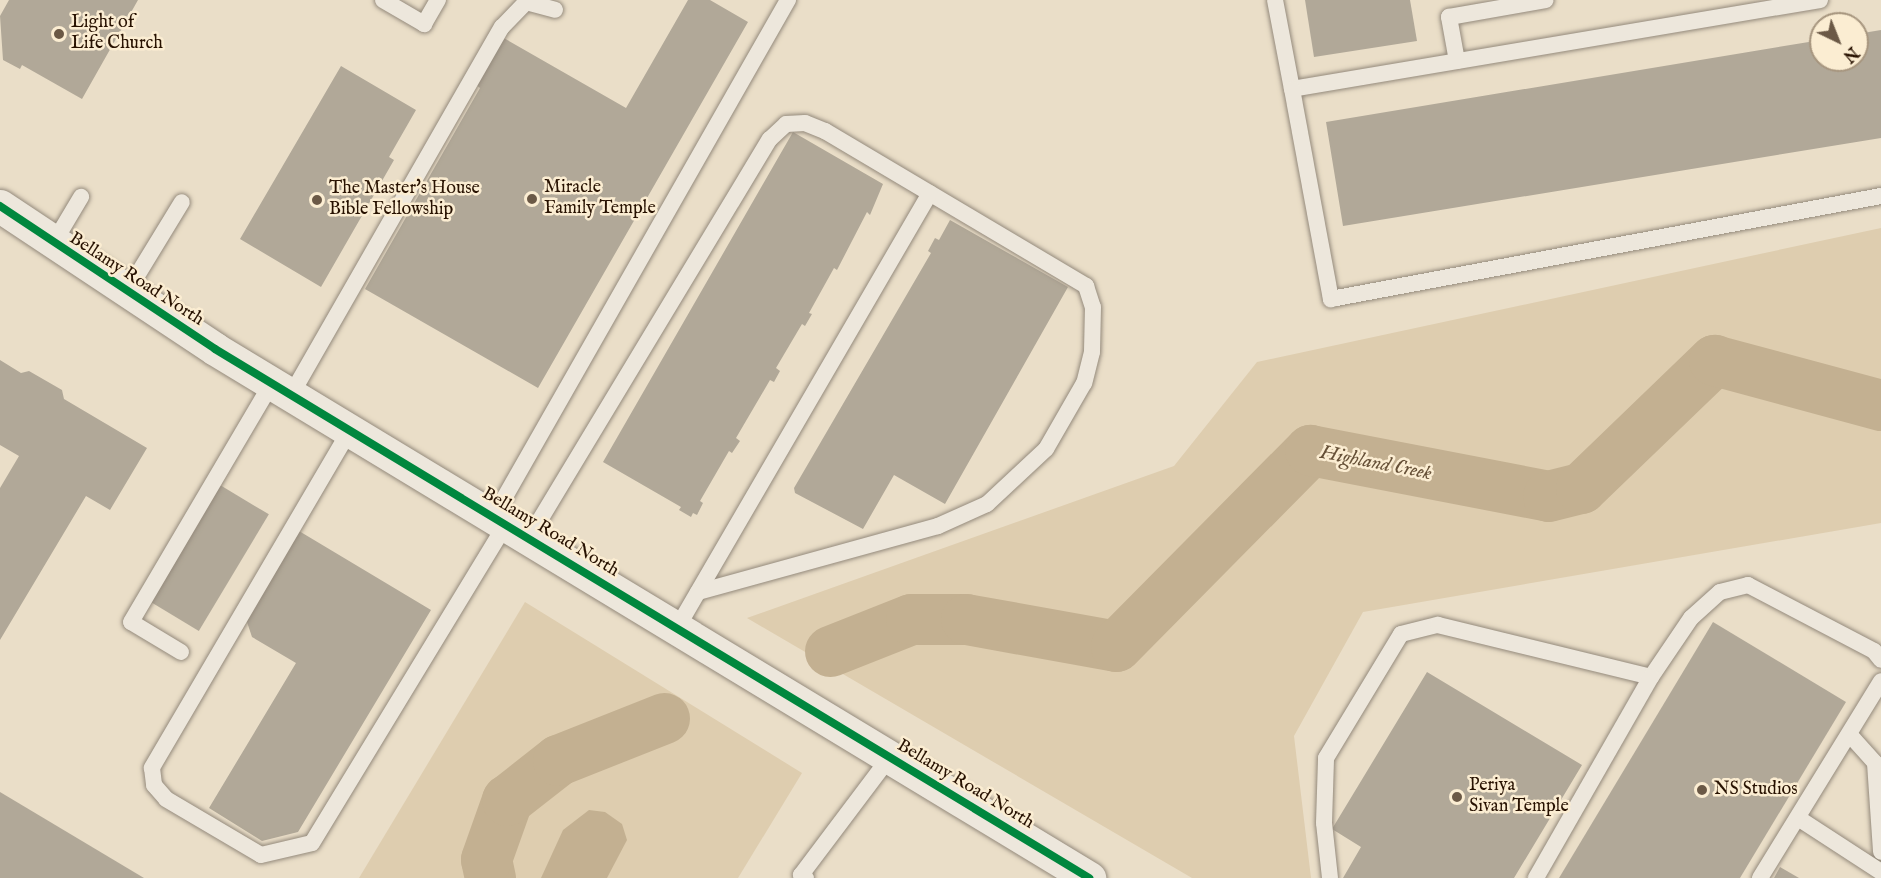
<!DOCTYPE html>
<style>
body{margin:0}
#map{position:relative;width:1881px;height:878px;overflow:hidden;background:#eadec8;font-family:"IM FELL English",serif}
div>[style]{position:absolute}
.green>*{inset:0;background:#decdaf}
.water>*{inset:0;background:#c3b091}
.river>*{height:51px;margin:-25.5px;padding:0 25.5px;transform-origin:25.5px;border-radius:25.5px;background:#c3b091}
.building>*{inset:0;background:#b1a898;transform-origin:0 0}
.roads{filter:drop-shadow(0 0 2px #948a7c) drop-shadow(0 0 2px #948a7c)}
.lane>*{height:16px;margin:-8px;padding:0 8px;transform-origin:8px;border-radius:8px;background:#ede7dc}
.secondary>*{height:33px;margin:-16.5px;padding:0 16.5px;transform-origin:16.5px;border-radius:16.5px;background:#ede7dc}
.cycleway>*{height:8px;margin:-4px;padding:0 4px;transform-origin:4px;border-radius:4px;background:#00873e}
.dots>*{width:16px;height:16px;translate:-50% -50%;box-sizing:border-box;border:3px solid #fbedd2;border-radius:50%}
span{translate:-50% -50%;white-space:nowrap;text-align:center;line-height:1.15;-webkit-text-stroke:5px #fbedd2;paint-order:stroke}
.poi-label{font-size:18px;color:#271100}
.left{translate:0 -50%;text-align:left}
.street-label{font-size:18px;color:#271100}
.water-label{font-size:20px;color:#665037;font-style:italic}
.north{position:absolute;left:1809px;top:12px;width:60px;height:60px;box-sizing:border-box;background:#fbedd2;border:2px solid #a6957e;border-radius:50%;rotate:137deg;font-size:16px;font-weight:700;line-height:24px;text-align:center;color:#271100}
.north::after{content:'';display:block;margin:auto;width:21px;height:27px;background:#6b5946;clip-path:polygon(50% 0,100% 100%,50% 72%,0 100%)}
</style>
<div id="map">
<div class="green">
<div style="clip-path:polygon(1881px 228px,1881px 523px,1363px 612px,1294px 736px,1311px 878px,1192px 878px,747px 618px,1174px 466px,1257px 362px)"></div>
<div style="clip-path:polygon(525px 602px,802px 773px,738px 878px,359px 878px)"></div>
</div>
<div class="water">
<div style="clip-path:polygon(589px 810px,605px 812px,622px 824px,627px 840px,607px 878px,541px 878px,563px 830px)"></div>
</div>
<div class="river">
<div style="left:830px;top:651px;width:87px;rotate:-21.6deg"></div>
<div style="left:911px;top:619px;width:55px"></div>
<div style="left:966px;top:619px;width:152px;rotate:10.2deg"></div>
<div style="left:1116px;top:646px;width:276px;rotate:-45.3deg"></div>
<div style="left:1310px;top:450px;width:242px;rotate:10.9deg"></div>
<div style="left:1548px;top:496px;width:34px;rotate:-14deg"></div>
<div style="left:1581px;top:488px;width:185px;rotate:-43.9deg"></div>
<div style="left:1714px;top:360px;width:173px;rotate:15.1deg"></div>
<div style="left:490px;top:878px;width:19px;rotate:-102deg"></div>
<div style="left:486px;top:859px;width:63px;rotate:-70.4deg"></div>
<div style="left:507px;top:800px;width:65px;rotate:-38.1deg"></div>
<div style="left:558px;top:760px;width:114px;rotate:-21.6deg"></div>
</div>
<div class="building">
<div style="clip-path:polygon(9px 0,138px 0,82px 99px,22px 65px,20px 69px,3px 60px,0 16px)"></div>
<div style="clip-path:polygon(688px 0,710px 0,748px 22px,538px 388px,365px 289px,480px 88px,475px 84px,502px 37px,626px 108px)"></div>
<div style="clip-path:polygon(1305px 0,1410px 0,1417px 41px,1314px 57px)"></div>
<div style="clip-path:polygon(1881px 30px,1881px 138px,1343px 226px,1326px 122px,1821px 40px,1821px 60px,1857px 60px,1857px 34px)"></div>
<div style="clip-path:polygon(341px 66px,416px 110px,389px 157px,394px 160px,321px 287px,240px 239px)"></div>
<div style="clip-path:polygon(793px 132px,883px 184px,870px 215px,867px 212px,837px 270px,834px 268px,809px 313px,812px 314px,805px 326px,802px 324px,776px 368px,780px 371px,774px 382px,770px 380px,736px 438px,740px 441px,732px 453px,729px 451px,700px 501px,703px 503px,697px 515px,693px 513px,691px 517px,679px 510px,681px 507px,603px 462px)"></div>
<div style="clip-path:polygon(950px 220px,1068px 287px,945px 504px,894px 475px,863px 529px,795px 493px,794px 488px,931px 253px,928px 251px,935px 238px,939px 240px)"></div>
<div style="clip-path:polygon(0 360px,21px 373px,29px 371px,62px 390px,64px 399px,147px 448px,110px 510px,86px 496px,0 640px,0 488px,19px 456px,0 445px)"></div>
<div style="left:220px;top:485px;width:57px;height:136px;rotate:31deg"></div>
<div style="clip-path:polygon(299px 531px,431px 610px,298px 832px,262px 841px,209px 808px,296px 663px,252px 637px,246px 619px)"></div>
<div style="clip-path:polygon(1713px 622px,1846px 702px,1740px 878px,1559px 878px)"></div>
<div style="clip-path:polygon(1427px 672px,1582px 765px,1514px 878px,1343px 878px,1361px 847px,1332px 829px)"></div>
<div style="clip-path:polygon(0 792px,144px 878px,0 878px)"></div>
<div style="clip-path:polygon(1780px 867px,1799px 878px,1774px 878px)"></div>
</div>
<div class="roads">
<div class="lane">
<div style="left:383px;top:0;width:48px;rotate:30.3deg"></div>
<div style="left:424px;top:24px;width:28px;rotate:-60deg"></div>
<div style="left:1275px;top:0;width:91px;rotate:79.2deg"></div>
<div style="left:1820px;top:0;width:535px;rotate:170.43deg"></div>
<div style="left:1292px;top:89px;width:214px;rotate:79.5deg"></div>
<div style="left:1331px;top:299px;width:560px;rotate:-10.61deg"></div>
<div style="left:1457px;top:61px;width:45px;rotate:-100.3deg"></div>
<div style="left:1449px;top:17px;width:98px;rotate:-9.9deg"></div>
<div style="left:53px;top:244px;width:55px;rotate:-59.2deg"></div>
<div style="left:127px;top:292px;width:105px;rotate:-58.6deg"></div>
<div style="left:291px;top:395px;width:424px;rotate:-60.2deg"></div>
<div style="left:502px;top:27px;width:35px;rotate:-46deg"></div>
<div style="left:526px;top:2px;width:30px;rotate:15deg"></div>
<div style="left:350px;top:430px;width:392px;rotate:120.4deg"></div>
<div style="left:152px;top:768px;width:17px;rotate:83deg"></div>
<div style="left:154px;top:785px;width:18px;rotate:49deg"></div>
<div style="left:166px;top:799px;width:110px;rotate:30.5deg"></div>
<div style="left:261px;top:855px;width:52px;rotate:-13.2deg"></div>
<div style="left:312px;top:843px;width:373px;rotate:-58.7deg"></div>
<div style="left:494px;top:516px;width:594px;rotate:-60.33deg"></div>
<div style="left:529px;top:538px;width:466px;rotate:-58.9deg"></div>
<div style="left:770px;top:139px;width:22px;rotate:-43deg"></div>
<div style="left:786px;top:124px;width:19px;rotate:-3deg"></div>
<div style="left:805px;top:123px;width:22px;rotate:22deg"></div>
<div style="left:825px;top:131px;width:304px;rotate:30.7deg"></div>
<div style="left:1086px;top:286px;width:22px;rotate:72deg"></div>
<div style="left:1093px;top:307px;width:45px;rotate:91.3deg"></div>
<div style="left:1092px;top:352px;width:32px;rotate:104deg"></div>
<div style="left:1084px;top:383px;width:76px;rotate:119.9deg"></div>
<div style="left:1046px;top:449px;width:81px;rotate:137deg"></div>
<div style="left:987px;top:504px;width:54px;rotate:155.8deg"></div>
<div style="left:938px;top:526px;width:249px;rotate:164.6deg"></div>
<div style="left:677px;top:628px;width:503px;rotate:-59.82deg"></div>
<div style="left:181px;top:652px;width:58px;rotate:-149deg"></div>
<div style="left:131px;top:622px;width:277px;rotate:-59.5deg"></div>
<div style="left:1651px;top:677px;width:71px;rotate:-55.9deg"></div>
<div style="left:1691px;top:618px;width:39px;rotate:-42deg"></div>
<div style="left:1720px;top:592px;width:29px;rotate:-14deg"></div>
<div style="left:1748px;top:585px;width:142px;rotate:27.6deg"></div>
<div style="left:1874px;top:651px;width:11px;rotate:52deg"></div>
<div style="left:1850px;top:735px;width:38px;rotate:48deg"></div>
<div style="left:1875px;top:763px;width:89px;rotate:86.1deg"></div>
<div style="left:1798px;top:818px;width:99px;rotate:33deg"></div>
<div style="left:806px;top:878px;width:6px;rotate:-149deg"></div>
<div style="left:801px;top:875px;width:148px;rotate:-53deg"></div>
<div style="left:1330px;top:878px;width:55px;rotate:-96.2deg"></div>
<div style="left:1324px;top:823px;width:65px;rotate:-88.2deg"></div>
<div style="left:1326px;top:758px;width:145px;rotate:-58.8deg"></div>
<div style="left:1401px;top:634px;width:38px;rotate:-14deg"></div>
<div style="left:1438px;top:625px;width:219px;rotate:13.7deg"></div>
<div style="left:1651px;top:677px;width:232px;rotate:119.8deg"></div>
<div style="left:1760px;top:878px;width:231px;rotate:-58.4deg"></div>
</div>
<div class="secondary">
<div style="left:0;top:206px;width:258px;rotate:33.6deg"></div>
<div style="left:215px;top:349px;width:1022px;rotate:31.18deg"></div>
</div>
</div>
<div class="cycleway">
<div style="left:0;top:206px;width:258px;rotate:33.6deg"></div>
<div style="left:215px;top:349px;width:1022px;rotate:31.18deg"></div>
</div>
<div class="dots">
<div style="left:59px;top:34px;background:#6b5946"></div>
<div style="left:532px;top:199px;background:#6b5946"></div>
<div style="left:317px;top:200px;background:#6b5946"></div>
<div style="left:1702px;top:790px;background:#6b5946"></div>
<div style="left:1457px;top:797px;background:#6b5946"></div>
</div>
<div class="poi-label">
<span class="left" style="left:71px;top:34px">Light of<br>Life Church</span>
<span class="left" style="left:544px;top:199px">Miracle<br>Family Temple</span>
<span class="left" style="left:329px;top:200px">The Master's House<br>Bible Fellowship</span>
<span class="left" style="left:1469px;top:797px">Periya<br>Sivan Temple</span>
<span class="left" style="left:1714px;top:790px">NS Studios</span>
</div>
<div class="street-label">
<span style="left:136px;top:280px;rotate:33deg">Bellamy Road North</span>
<span style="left:550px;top:533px;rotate:31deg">Bellamy Road North</span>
<span style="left:965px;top:785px;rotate:31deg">Bellamy Road North</span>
</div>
<div class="water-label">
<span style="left:1376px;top:463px;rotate:11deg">Highland Creek</span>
</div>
<div class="north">N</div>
</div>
